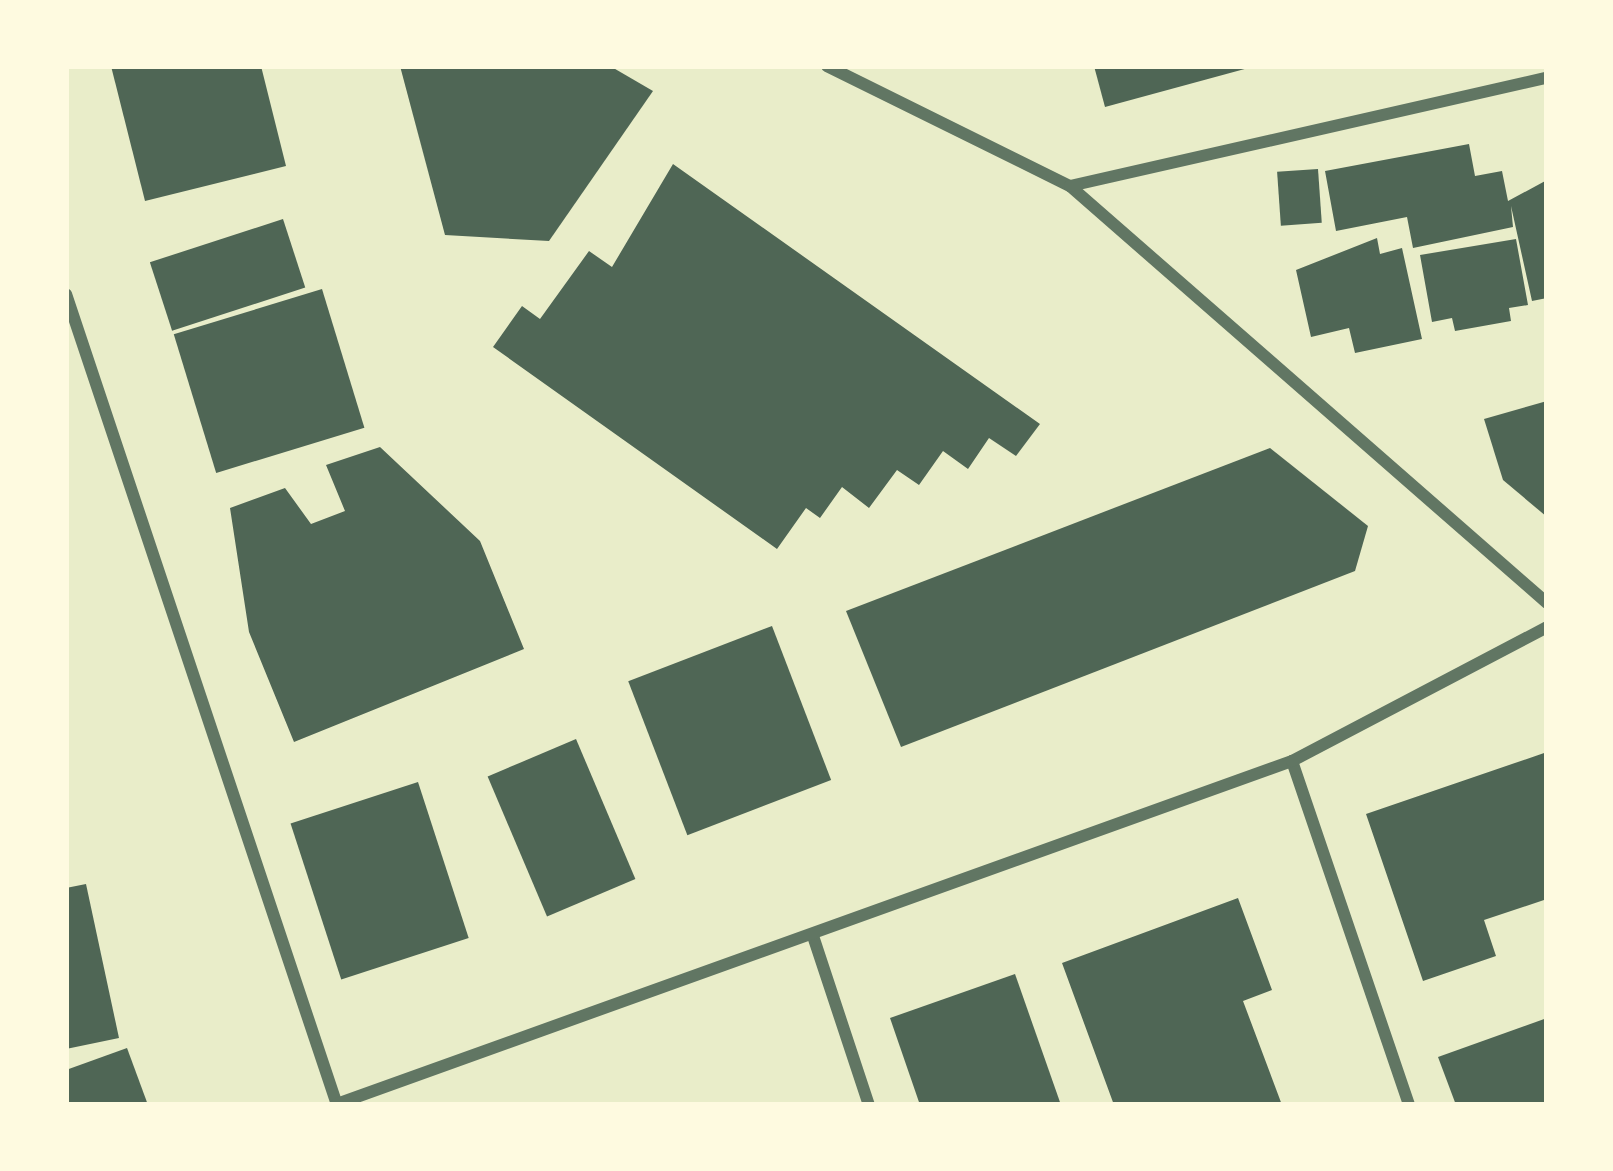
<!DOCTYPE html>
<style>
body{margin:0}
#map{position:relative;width:1613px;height:1171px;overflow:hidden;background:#e9edc9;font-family:"Times New Roman",serif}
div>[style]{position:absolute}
.building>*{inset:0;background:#4f6655;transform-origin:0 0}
.minor>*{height:12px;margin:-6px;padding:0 6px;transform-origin:6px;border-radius:6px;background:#617663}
span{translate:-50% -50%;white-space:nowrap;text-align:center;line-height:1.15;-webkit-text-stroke:12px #fefae0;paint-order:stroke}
.frame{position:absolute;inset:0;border:69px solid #fefae0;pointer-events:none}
</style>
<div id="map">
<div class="building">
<div style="clip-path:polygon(111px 66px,261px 66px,286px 166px,145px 201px)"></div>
<div style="clip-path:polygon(400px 66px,610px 66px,653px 91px,549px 241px,445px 235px)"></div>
<div style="clip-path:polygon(1094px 66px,1252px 66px,1252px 67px,1105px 107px)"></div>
<div style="clip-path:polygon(1469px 144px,1475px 176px,1502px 171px,1508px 201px,1547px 180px,1547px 298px,1532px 301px,1511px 206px,1513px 227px,1413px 248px,1407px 217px,1336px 231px,1325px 171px)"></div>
<div style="clip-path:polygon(673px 164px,1040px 424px,1016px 456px,989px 438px,968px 469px,943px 451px,919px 485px,897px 470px,869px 508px,842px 487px,820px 518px,806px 508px,777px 549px,493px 347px,522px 306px,540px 319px,589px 251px,612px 267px)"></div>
<div style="left:1318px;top:169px;width:54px;height:41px;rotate:86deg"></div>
<div style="left:283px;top:219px;width:72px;height:140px;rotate:72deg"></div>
<div style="clip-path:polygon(1377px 238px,1380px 254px,1402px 248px,1422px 339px,1355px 353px,1349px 328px,1311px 337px,1296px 270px)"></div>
<div style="clip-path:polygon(1516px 239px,1528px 305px,1509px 308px,1511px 321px,1455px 331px,1452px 318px,1432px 322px,1420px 255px)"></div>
<div style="left:322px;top:289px;width:145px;height:155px;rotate:73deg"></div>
<div style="clip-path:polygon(1547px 401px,1547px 517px,1503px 480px,1484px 419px)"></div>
<div style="clip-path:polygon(380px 447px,480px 541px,524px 649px,294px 742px,249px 632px,230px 508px,285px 488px,311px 524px,345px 511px,326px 465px)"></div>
<div style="clip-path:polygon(1270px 448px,1368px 526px,1355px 571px,901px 747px,846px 611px)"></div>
<div style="left:772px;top:626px;width:165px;height:154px;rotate:69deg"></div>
<div style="left:576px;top:739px;width:152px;height:96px;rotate:67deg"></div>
<div style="clip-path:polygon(1547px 752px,1547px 899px,1484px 920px,1496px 956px,1423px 981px,1366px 814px)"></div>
<div style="left:418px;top:782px;width:164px;height:134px;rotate:72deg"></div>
<div style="clip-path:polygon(86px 884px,119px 1038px,66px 1049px,66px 888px)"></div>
<div style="clip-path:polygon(1238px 898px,1272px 990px,1243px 1001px,1282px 1105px,1114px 1105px,1062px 963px)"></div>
<div style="clip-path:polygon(1015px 974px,1061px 1105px,920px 1105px,890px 1018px)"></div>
<div style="clip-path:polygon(1547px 1018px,1547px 1105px,1456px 1105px,1438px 1057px)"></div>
<div style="clip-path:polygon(127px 1048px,148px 1105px,66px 1105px,66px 1070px)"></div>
</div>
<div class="minor">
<div style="left:827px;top:66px;width:271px;rotate:26.3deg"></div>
<div style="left:1070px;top:186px;width:634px;rotate:41.16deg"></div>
<div style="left:1070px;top:186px;width:489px;rotate:-12.8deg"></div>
<div style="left:66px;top:294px;width:855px;rotate:71.52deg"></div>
<div style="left:1292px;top:761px;width:363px;rotate:71.2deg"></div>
<div style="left:814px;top:939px;width:175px;rotate:71.7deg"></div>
<div style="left:337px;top:1104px;width:1015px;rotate:-19.76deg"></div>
<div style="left:1292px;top:761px;width:288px;rotate:-27.7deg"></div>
</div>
<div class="frame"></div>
</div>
